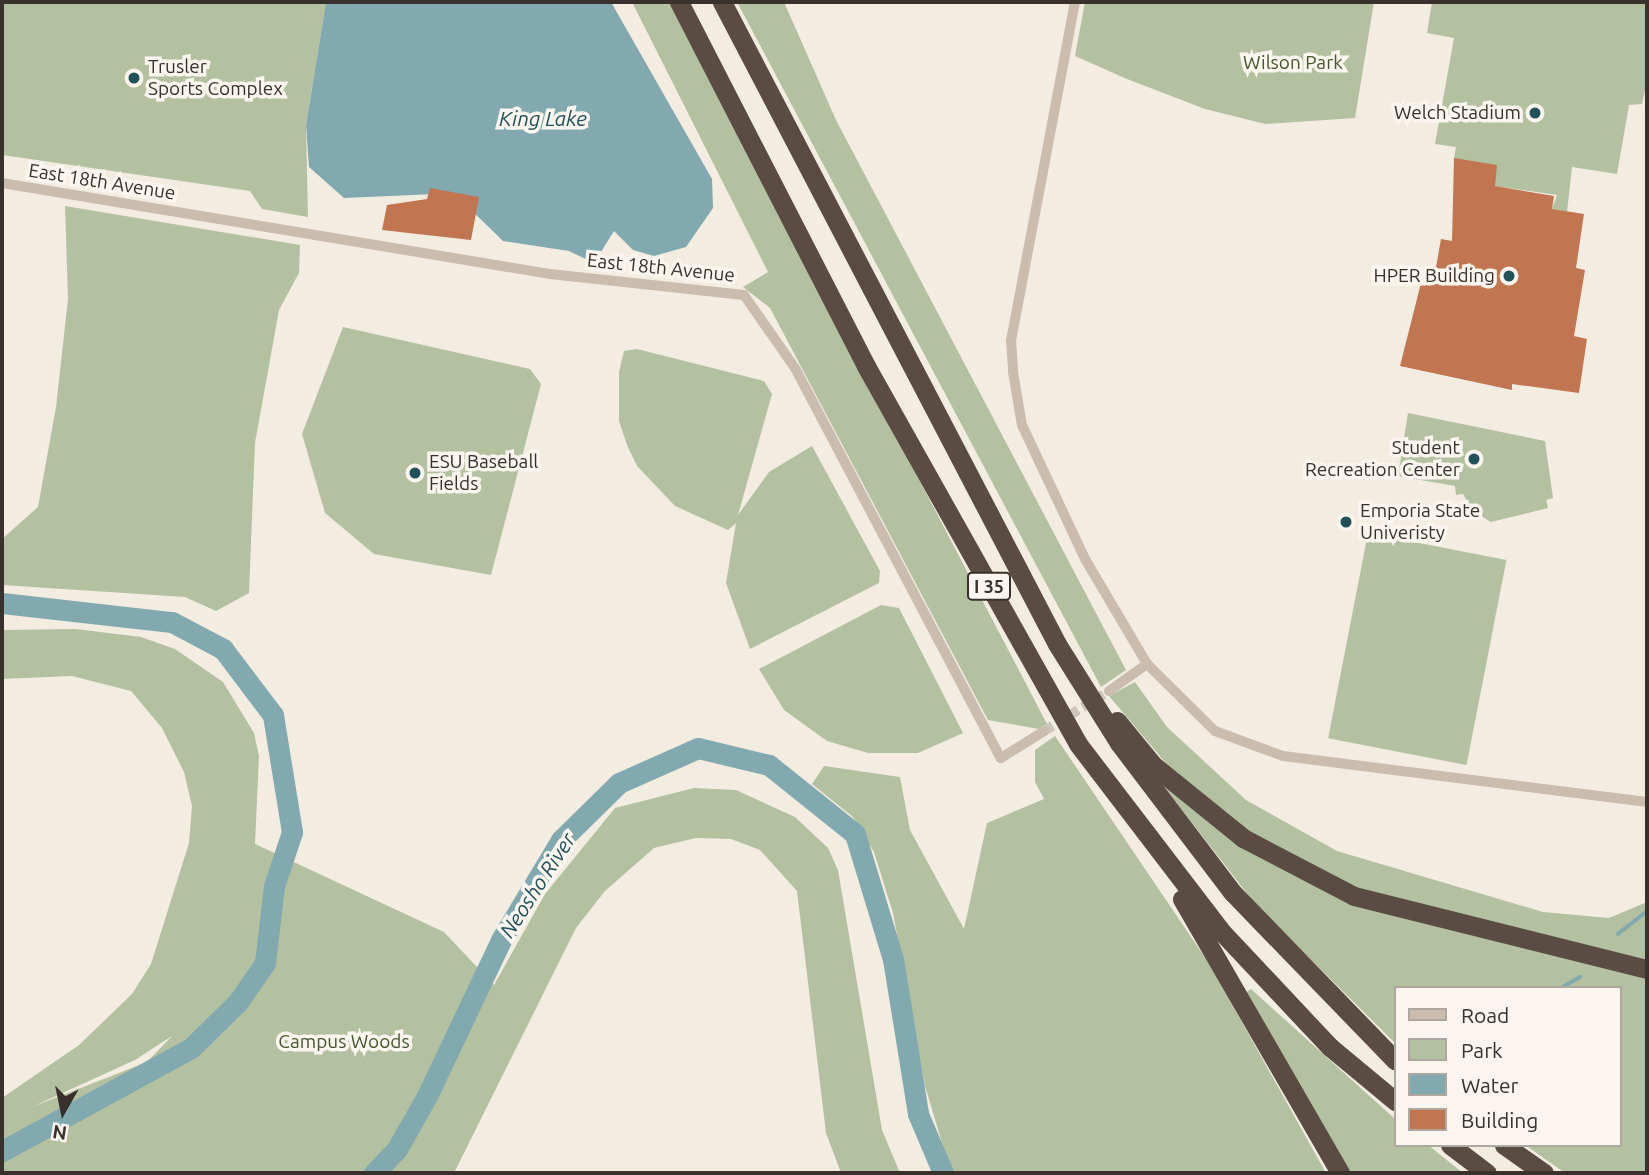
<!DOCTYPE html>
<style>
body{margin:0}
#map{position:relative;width:1649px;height:1175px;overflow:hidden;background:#f3ece1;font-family:Ubuntu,sans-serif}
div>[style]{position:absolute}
.green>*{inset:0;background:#b4c1a1;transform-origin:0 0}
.water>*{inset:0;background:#81a9af}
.stream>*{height:3.5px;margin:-1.75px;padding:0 1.75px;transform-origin:1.75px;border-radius:1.75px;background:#81a9af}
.river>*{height:21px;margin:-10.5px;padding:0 10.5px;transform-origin:10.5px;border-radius:10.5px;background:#81a9af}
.building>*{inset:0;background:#c17551}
.minor-tunnel>*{height:10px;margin-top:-5px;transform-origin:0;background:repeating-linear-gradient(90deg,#cec7bd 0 10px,transparent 0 15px)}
.minor>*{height:10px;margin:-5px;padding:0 5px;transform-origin:5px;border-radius:5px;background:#cbbdad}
.motorway>*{height:19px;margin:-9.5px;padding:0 9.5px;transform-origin:9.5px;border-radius:9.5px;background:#5a4c43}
.dots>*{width:19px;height:19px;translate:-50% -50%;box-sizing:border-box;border:4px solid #faf5ee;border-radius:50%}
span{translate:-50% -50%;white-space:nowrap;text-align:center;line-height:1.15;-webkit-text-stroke:7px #faf5ee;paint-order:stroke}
.shield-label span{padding:2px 5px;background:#faf5ee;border:2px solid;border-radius:5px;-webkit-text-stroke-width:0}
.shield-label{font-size:18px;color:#39312b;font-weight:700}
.park-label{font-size:19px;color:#455730}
.poi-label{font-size:19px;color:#39312b}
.left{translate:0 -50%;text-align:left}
.right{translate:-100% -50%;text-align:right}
.street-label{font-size:19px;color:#39312b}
.water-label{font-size:21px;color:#22515a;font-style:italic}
.frame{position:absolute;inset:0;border:4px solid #39312b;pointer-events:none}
.legend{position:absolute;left:1394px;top:986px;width:228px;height:161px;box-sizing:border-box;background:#faf5ee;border:2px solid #ada7a0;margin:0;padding:9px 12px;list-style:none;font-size:21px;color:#39312b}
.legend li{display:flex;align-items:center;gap:14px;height:35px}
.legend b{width:35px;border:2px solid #ada7a0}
.north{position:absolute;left:28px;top:1077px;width:70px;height:70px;-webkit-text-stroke:5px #faf5ee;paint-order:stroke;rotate:189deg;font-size:19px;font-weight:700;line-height:28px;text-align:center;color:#39312b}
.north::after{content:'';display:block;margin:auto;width:24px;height:32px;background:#39312b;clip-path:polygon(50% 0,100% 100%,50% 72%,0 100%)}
</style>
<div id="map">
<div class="green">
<div style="clip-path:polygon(2px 2px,326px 2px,306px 125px,308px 217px,262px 209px,250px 191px,2px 155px)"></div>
<div style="clip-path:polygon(632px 2px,669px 2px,1047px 724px,1039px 729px,988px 720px,770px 308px,743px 287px,768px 272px)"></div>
<div style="clip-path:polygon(737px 2px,784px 2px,836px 120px,1126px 670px,1101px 687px)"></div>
<div style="clip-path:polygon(1085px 2px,1374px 2px,1355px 118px,1265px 124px,1205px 109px,1127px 79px,1075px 56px)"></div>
<div style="clip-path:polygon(1432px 2px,1647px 2px,1647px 82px,1642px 104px,1629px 105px,1617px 174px,1572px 167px,1567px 212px,1552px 209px,1557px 195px,1495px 186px,1454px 158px,1456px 147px,1435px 144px,1454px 38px,1427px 33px)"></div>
<div style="clip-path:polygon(65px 206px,300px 245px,299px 273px,279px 310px,255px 443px,249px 593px,216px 611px,185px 597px,2px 585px,2px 539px,38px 507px,56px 407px,68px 299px)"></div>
<div style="clip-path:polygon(343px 327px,530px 369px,541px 384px,491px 575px,374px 554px,325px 513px,302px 434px)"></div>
<div style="clip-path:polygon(637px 349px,764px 381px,772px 394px,738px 515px,769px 472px,812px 446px,880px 571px,879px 583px,750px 649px,726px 583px,736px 523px,728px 530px,675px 506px,637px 466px,627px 445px,619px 421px,619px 372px,624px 351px)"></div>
<div style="clip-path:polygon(1408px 413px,1545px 441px,1553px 498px,1546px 500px,1548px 508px,1491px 522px,1473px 511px,1463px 494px,1456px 495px,1455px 486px,1398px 476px)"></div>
<div style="left:1368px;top:533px;width:141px;height:209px;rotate:11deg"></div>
<div style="clip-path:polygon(881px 605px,899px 608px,963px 733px,918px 753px,868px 753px,827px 741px,784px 710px,759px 669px)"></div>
<div style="clip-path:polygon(evenodd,76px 629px,141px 637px,175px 649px,223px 682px,254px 733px,259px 756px,255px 844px,444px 932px,494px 985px,545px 894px,615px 808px,694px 788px,736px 790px,795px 817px,828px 848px,838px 870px,882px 1130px,900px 1173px,841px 1173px,826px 1133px,797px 891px,760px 850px,731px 839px,696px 838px,654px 848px,605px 891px,576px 928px,454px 1173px,2px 1173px,2px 1098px,79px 1045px,132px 994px,151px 964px,189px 843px,192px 806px,184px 772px,162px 728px,131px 691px,72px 676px,2px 679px,2px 630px,76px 629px,172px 1036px,147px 1062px,32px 1107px,135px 1060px,172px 1036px)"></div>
<div style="clip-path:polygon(1135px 682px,1167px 727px,1246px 800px,1337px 851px,1543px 912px,1609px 918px,1647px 902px,1647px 962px,1410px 907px,1329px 877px,1241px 827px,1170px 768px,1109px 696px)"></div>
<div style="clip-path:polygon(1055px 736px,1210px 965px,1326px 1173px,951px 1173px,925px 1086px,893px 913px,874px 852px,853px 817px,812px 784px,824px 766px,900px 777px,910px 830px,964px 929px,987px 823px,1044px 799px,1035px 782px,1035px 750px)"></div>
<div style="clip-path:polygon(1161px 783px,1285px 870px,1647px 977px,1647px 1173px,1565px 1173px,1525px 1145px,1619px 1145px,1619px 988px,1395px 988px,1395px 1043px,1256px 905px)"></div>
<div style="clip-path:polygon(1251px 989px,1395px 1119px,1395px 1145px,1428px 1145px,1463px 1173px,1345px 1173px,1245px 993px)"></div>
</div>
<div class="water">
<div style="clip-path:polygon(326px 2px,611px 2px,712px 179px,713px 208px,686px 247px,654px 256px,633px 250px,614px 231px,594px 263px,569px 251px,503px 241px,463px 202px,435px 194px,344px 198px,309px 167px,306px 125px)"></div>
</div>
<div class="stream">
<div style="left:1618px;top:934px;width:37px;rotate:-38deg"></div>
<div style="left:1561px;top:988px;width:22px;rotate:-30deg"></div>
</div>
<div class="river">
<div style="left:2px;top:603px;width:171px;rotate:6.4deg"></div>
<div style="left:172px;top:622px;width:58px;rotate:27.9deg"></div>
<div style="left:223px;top:649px;width:83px;rotate:52.9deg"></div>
<div style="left:273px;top:715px;width:119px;rotate:80.8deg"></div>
<div style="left:292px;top:832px;width:57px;rotate:108.4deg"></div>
<div style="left:274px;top:886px;width:78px;rotate:96.7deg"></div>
<div style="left:265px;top:963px;width:47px;rotate:124.7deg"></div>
<div style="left:238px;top:1002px;width:66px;rotate:135.6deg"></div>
<div style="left:191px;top:1048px;width:215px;rotate:151.4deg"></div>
<div style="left:374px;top:1173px;width:33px;rotate:-46deg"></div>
<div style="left:397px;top:1149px;width:61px;rotate:-60.5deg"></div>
<div style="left:427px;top:1096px;width:173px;rotate:-64.6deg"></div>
<div style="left:501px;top:940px;width:117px;rotate:-59deg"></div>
<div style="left:561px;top:840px;width:81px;rotate:-44.5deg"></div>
<div style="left:619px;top:783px;width:86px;rotate:-23.9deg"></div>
<div style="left:698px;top:748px;width:73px;rotate:13.5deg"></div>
<div style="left:769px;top:765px;width:110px;rotate:38.7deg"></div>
<div style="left:855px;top:834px;width:131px;rotate:73.1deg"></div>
<div style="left:893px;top:959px;width:157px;rotate:80.8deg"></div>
<div style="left:918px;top:1114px;width:64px;rotate:67deg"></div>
</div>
<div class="building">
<div style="clip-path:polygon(1454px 158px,1497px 165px,1495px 186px,1554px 196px,1552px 209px,1584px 214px,1576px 268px,1585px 270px,1574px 336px,1587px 339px,1579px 393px,1512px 384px,1512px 390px,1400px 366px,1421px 283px,1433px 284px,1441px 239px,1452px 241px)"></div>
<div style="clip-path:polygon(430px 188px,479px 197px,471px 240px,382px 230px,387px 205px,427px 199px)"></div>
</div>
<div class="minor-tunnel">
<div style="left:1044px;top:731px;width:76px;rotate:-31.6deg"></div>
</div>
<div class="minor">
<div style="left:1075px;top:2px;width:344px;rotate:100.7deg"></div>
<div style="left:1011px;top:340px;width:32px;rotate:86deg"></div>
<div style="left:1013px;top:372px;width:54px;rotate:80.4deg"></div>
<div style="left:1022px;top:425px;width:148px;rotate:64.8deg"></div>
<div style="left:1085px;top:559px;width:122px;rotate:59.4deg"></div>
<div style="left:1147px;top:664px;width:95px;rotate:44.6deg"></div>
<div style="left:1215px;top:731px;width:72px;rotate:20.2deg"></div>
<div style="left:1283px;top:756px;width:367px;rotate:7.2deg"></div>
<div style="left:2px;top:183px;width:556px;rotate:9.43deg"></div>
<div style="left:550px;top:274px;width:195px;rotate:6.2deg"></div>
<div style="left:744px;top:295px;width:89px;rotate:55.1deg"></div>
<div style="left:795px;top:368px;width:441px;rotate:62.2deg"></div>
<div style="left:1001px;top:758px;width:51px;rotate:-32.1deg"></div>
<div style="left:1109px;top:691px;width:47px;rotate:-35.4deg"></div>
</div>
<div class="motorway">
<div style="left:679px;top:2px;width:409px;rotate:62.8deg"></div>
<div style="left:866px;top:366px;width:433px;rotate:60.7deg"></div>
<div style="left:1078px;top:744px;width:234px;rotate:52.6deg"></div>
<div style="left:1220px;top:930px;width:161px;rotate:46.8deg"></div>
<div style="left:1330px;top:1047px;width:85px;rotate:39.7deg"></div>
<div style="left:722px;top:2px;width:724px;rotate:62.44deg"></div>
<div style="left:1057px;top:644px;width:117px;rotate:57.9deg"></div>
<div style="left:1119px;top:743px;width:188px;rotate:52.8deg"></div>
<div style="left:1233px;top:893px;width:233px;rotate:45.9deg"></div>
<div style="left:1117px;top:721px;width:57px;rotate:50.7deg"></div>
<div style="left:1153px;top:765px;width:116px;rotate:39deg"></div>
<div style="left:1243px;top:838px;width:125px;rotate:27.6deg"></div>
<div style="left:1354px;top:896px;width:302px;rotate:14deg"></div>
<div style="left:1182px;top:899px;width:316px;rotate:60deg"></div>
<div style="left:1450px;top:1145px;width:46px;rotate:37.1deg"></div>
<div style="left:1504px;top:1145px;width:49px;rotate:35deg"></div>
</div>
<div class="dots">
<div style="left:134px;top:78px;background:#22515a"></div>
<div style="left:1535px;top:113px;background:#22515a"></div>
<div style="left:1509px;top:276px;background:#22515a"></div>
<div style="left:1474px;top:459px;background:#22515a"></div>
<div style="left:415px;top:473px;background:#22515a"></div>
<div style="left:1346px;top:522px;background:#22515a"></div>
</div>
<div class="shield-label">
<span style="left:989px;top:586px">I 35</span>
</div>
<div class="park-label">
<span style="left:1293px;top:63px">Wilson Park</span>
<span style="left:344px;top:1042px">Campus Woods</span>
</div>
<div class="poi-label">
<span class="left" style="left:148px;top:78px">Trusler<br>Sports Complex</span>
<span class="right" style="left:1521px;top:113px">Welch Stadium</span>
<span class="right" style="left:1495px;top:276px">HPER Building</span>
<span class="right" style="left:1460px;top:459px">Student<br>Recreation Center</span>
<span class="left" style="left:429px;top:473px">ESU Baseball<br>Fields</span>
<span class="left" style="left:1360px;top:522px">Emporia State<br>Univeristy</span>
</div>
<div class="street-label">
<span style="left:102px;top:182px;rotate:9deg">East 18th Avenue</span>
<span style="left:661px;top:268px;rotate:6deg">East 18th Avenue</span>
</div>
<div class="water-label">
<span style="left:543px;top:118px">King Lake</span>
<span style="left:537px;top:885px;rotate:-57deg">Neosho River</span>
</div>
<div class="frame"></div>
<ul class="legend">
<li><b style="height:9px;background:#cbbdad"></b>Road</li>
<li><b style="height:19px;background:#b4c1a1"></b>Park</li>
<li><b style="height:19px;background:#81a9af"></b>Water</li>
<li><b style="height:19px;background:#c17551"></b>Building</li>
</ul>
<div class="north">N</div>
</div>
